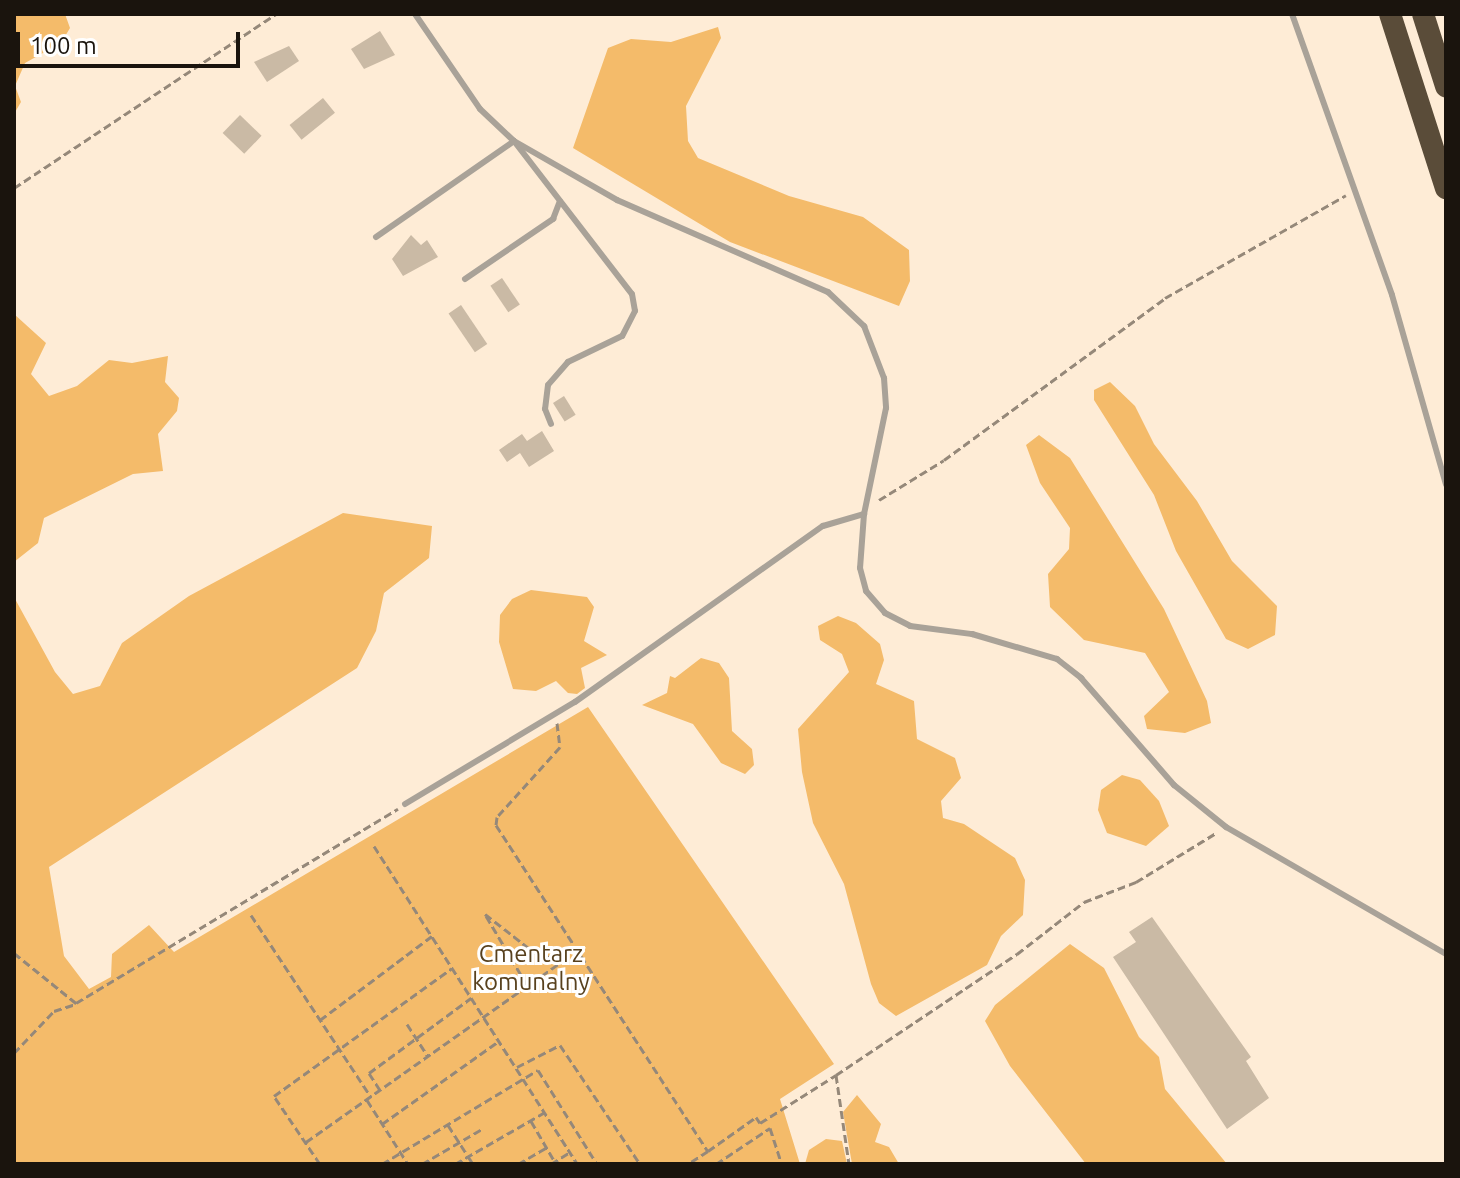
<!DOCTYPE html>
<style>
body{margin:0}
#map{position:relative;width:1460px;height:1178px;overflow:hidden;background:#feecd6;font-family:Ubuntu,sans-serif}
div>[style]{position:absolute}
.green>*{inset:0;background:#f4bb6a}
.building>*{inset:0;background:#cabaa5;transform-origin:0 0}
.path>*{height:3px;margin-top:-1.5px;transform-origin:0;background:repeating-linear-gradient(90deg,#958879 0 8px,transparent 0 12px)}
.service>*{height:6px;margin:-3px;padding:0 3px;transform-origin:3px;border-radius:3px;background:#a9a298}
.motorway>*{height:22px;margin:-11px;padding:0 11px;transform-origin:11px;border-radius:11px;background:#5a4c39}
span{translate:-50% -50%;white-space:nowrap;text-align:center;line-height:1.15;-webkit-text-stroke:6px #fff;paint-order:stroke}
.park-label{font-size:24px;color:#58411e}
.frame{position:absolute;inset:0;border:16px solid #1a140d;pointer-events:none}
.scale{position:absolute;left:16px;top:32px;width:224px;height:36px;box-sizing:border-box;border:4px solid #1a140d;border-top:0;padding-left:10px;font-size:24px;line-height:28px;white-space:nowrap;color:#1a140d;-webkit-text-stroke:6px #fff;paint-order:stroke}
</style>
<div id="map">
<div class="green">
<div style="clip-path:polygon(14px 14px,65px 14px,70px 28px,61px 43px,25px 63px,15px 86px,21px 102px,14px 114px)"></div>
<div style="clip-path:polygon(718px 27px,721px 38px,686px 106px,688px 141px,698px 158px,789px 196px,863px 217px,909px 250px,910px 281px,899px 306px,730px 242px,573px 148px,608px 48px,631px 39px,671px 42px)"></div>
<div style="clip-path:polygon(14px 314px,46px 343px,31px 374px,49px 396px,77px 386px,109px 360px,132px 363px,168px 356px,165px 382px,179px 398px,177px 411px,158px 434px,163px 471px,133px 474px,44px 518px,38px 543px,14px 562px)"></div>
<div style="clip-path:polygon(1110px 382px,1135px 406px,1154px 444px,1197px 501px,1232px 561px,1277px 606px,1275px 635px,1248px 649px,1226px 639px,1176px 551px,1154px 495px,1094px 400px,1094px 390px)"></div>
<div style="clip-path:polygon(1039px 435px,1070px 458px,1164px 609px,1207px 701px,1211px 723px,1185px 733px,1147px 729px,1144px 716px,1169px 692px,1145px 653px,1084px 640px,1050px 607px,1048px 574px,1069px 549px,1070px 528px,1040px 483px,1026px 445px)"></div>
<div style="clip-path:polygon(343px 513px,432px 526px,429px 558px,384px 593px,376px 631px,357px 668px,49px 867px,64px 956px,89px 989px,111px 977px,112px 954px,149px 925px,174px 952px,588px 707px,834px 1064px,780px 1099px,800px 1164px,14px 1164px,14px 597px,55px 672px,73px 694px,100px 686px,122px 643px,189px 596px)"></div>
<div style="clip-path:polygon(531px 590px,587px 597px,594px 607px,584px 641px,607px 655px,581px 668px,585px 688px,577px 694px,568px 693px,556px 681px,536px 691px,513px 689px,499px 642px,500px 615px,512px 599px)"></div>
<div style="clip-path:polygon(838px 616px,856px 623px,880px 644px,884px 660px,876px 684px,914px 701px,917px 739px,955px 758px,961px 778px,941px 801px,943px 818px,964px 824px,1015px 858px,1025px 880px,1023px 915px,1001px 936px,987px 965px,896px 1016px,879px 1003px,871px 984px,844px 884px,813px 823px,802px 772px,798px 729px,849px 672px,842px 654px,820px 640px,818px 626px)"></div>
<div style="clip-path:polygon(701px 658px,719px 663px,729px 678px,732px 731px,752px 749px,754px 765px,745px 774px,721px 763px,693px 724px,642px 705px,667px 693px,670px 676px,675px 678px)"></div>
<div style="clip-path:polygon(1122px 775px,1140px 780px,1159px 801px,1169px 826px,1146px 846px,1107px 833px,1098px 810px,1101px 790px)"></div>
<div style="clip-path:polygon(1070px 944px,1104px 968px,1139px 1037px,1159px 1057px,1165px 1089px,1227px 1164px,1086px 1164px,1010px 1066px,985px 1021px,995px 1005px)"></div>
<div style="clip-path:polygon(857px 1095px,881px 1124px,875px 1142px,889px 1147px,899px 1164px,852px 1164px,843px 1112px)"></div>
<div style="clip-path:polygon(826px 1139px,842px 1141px,847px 1164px,805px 1164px,809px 1150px)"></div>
</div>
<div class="building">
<div style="clip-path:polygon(380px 31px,395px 55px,364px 69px,351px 49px)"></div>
<div style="clip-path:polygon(289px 46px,299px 61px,267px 82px,254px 62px)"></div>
<div style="left:323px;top:98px;width:19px;height:43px;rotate:51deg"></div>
<div style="left:240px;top:115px;width:30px;height:25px;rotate:44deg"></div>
<div style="clip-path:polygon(411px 235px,421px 245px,427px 240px,438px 257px,403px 276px,392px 259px)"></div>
<div style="left:502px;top:278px;width:32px;height:14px;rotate:56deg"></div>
<div style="left:461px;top:305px;width:47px;height:15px;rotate:56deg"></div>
<div style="left:564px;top:396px;width:22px;height:13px;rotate:58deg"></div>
<div style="clip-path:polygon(542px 431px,554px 451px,529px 467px,520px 453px,507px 462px,499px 450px,522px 434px,527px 441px)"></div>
<div style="clip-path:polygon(1152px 917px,1251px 1057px,1246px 1061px,1269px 1098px,1227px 1129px,1113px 957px,1136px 942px,1129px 932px)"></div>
</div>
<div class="path">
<div style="left:14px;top:188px;width:315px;rotate:-33.6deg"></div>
<div style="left:879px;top:500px;width:76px;rotate:-31.6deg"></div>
<div style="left:944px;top:460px;width:274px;rotate:-36.2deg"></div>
<div style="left:1165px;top:298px;width:208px;rotate:-29.6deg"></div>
<div style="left:557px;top:723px;width:24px;rotate:83deg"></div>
<div style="left:560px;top:747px;width:94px;rotate:132deg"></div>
<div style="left:497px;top:817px;width:8px;rotate:97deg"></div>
<div style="left:496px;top:825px;width:389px;rotate:57deg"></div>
<div style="left:708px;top:1151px;width:24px;rotate:147deg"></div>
<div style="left:374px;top:846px;width:377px;rotate:57.4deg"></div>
<div style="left:251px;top:915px;width:218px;rotate:56.6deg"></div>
<div style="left:14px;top:953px;width:80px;rotate:38.9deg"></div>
<div style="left:76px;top:1003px;width:376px;rotate:-31.1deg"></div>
<div style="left:527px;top:985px;width:82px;rotate:-120.6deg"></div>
<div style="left:485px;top:914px;width:75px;rotate:37.9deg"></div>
<div style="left:544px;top:960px;width:20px;rotate:-33deg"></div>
<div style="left:320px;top:1020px;width:140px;rotate:-36.9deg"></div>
<div style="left:407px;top:1024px;width:38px;rotate:57deg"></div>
<div style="left:14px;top:1053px;width:58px;rotate:-46.4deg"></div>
<div style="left:54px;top:1011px;width:22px;rotate:-18deg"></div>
<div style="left:517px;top:1067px;width:48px;rotate:-27.1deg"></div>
<div style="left:560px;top:1045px;width:143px;rotate:56.1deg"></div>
<div style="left:836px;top:1075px;width:90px;rotate:81.7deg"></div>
<div style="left:380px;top:1090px;width:20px;rotate:-123deg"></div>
<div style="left:369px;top:1073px;width:127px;rotate:-36.3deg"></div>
<div style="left:367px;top:1100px;width:76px;rotate:57.4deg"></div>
<div style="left:531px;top:1121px;width:48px;rotate:59.7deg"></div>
<div style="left:382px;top:1124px;width:143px;rotate:-35.4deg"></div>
<div style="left:448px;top:1125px;width:46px;rotate:57.3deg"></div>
<div style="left:306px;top:1142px;width:319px;rotate:-35.2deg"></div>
<div style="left:708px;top:1151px;width:59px;rotate:-35.3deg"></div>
<div style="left:756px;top:1117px;width:7px;rotate:56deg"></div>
<div style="left:760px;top:1123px;width:90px;rotate:-32.3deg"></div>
<div style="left:836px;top:1075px;width:218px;rotate:-33.8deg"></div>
<div style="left:1017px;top:954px;width:85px;rotate:-37.8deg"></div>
<div style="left:1084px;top:902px;width:56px;rotate:-21deg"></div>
<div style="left:1136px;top:882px;width:94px;rotate:-31.5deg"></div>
<div style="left:320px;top:1164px;width:82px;rotate:-124.1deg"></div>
<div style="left:274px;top:1096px;width:219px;rotate:-35.7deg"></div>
<div style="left:382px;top:1164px;width:182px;rotate:-31.1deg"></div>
<div style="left:538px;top:1070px;width:111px;rotate:57.9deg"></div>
<div style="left:422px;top:1164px;width:69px;rotate:-30.3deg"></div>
<div style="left:455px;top:1164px;width:104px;rotate:-30deg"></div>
<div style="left:518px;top:1164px;width:32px;rotate:-30deg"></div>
<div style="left:551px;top:1164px;width:22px;rotate:-32deg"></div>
<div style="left:716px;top:1164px;width:65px;rotate:-33.7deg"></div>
<div style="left:770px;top:1128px;width:38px;rotate:72deg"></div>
</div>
<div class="service">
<div style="left:415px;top:14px;width:115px;rotate:55.6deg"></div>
<div style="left:480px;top:109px;width:47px;rotate:43.3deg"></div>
<div style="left:514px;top:141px;width:193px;rotate:52.4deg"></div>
<div style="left:632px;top:294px;width:17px;rotate:80deg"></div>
<div style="left:635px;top:311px;width:28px;rotate:117deg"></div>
<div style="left:622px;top:336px;width:60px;rotate:154.3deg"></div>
<div style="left:568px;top:362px;width:30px;rotate:131deg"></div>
<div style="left:548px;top:385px;width:24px;rotate:97deg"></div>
<div style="left:545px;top:409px;width:16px;rotate:68deg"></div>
<div style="left:1292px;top:14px;width:298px;rotate:70.4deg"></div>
<div style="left:1392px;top:295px;width:197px;rotate:74.1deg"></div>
<div style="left:514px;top:141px;width:119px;rotate:29.8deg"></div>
<div style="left:617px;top:200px;width:230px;rotate:23.6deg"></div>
<div style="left:828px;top:292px;width:50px;rotate:43.4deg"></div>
<div style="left:864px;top:326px;width:56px;rotate:69deg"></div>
<div style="left:884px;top:378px;width:30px;rotate:86deg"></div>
<div style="left:886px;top:408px;width:108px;rotate:101.7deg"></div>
<div style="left:864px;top:514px;width:54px;rotate:94.2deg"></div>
<div style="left:860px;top:568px;width:24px;rotate:75deg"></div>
<div style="left:866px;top:591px;width:29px;rotate:49deg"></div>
<div style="left:885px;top:613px;width:28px;rotate:27deg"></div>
<div style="left:910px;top:626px;width:63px;rotate:7.4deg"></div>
<div style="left:972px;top:634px;width:89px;rotate:16.4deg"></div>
<div style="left:1057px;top:659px;width:31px;rotate:38deg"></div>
<div style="left:1081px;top:678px;width:142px;rotate:49deg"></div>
<div style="left:1174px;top:785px;width:67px;rotate:38.9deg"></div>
<div style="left:1226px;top:827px;width:254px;rotate:30deg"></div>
<div style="left:376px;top:237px;width:168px;rotate:-34.8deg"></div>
<div style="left:465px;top:279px;width:107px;rotate:-34.3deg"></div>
<div style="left:553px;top:219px;width:19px;rotate:-69deg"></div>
<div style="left:405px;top:804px;width:198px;rotate:-31deg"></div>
<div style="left:575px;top:702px;width:304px;rotate:-35.4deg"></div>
<div style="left:823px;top:526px;width:43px;rotate:-16.3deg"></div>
</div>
<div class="motorway">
<div style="left:1390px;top:14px;width:183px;rotate:72.2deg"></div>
<div style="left:1423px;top:14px;width:76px;rotate:72.3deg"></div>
</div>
<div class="park-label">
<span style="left:531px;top:968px">Cmentarz<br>komunalny</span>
</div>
<div class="frame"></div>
<div class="scale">100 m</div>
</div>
